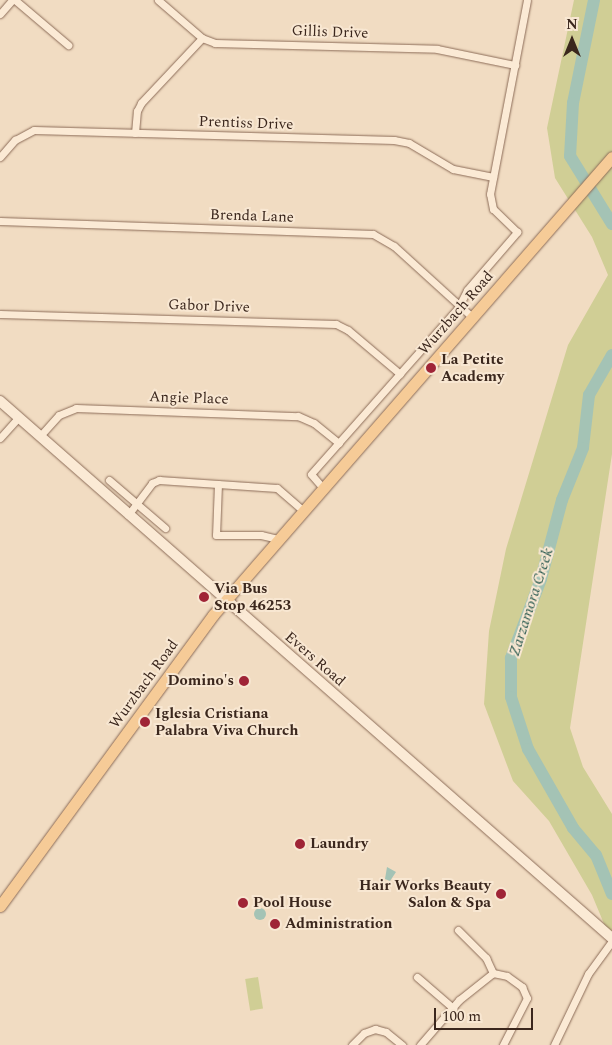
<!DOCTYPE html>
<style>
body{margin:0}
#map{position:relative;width:612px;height:1045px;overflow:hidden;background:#f1dcc2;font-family:Spectral,serif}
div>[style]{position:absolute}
.green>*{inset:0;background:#d0ce95;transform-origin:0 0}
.water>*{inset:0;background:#a4c3b5}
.round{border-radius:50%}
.river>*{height:12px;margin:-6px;padding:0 6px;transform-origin:6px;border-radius:6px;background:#a4c3b5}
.roads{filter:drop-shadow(0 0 1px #8c6c58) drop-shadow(0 0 1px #8c6c58)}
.street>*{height:7px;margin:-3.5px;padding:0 3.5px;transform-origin:3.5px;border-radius:3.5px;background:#fbead5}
.secondary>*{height:10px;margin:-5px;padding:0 5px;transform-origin:5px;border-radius:5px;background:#fbead5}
.primary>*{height:11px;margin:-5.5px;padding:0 5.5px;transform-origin:5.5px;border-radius:5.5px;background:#f6cb97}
.dots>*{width:14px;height:14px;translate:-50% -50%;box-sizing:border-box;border:2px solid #f8e7d2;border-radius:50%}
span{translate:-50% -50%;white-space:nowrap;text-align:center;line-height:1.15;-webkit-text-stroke:4px #f8e7d2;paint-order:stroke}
.street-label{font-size:15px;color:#3b271d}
.poi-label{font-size:15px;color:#3b271d;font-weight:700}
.left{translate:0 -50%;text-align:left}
.right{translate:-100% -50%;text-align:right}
.water-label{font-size:16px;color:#2b5b51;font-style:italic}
.north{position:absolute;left:547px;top:15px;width:50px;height:50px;-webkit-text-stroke:4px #f8e7d2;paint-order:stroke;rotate:0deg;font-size:14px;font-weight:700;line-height:20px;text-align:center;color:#3b271d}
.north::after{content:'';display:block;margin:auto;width:18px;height:22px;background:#3b271d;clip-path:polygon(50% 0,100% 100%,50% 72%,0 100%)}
.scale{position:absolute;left:434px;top:1008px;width:99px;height:22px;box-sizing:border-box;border:2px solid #3b271d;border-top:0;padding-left:6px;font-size:15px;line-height:18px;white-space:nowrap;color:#3b271d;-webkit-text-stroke:4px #f8e7d2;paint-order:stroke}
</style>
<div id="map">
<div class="green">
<div style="clip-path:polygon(574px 0,612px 0,612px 454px,570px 728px,583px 767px,612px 814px,612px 943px,592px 895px,549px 821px,513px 781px,484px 704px,489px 631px,506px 549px,568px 345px,608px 275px,592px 237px,555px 178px,547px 128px)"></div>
<div style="left:258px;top:977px;width:32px;height:13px;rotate:81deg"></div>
</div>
<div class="water">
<div style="clip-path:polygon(387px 867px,396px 872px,390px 881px,385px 879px)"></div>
<div class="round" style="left:254px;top:908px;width:12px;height:12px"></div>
</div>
<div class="river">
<div style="left:594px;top:0;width:105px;rotate:101.5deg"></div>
<div style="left:573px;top:103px;width:53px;rotate:93.2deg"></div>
<div style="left:570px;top:156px;width:80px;rotate:58.3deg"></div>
<div style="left:612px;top:355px;width:46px;rotate:119.9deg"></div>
<div style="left:589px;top:395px;width:53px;rotate:96.5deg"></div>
<div style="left:583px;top:448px;width:56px;rotate:112deg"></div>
<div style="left:562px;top:500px;width:82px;rotate:104.9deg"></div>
<div style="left:541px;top:579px;width:85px;rotate:110.8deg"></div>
<div style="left:511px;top:658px;width:39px;rotate:90deg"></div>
<div style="left:511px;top:697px;width:55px;rotate:71.9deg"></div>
<div style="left:528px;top:749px;width:91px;rotate:60.3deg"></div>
<div style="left:573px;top:828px;width:35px;rotate:50deg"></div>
<div style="left:596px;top:855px;width:42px;rotate:67.7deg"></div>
</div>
<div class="roads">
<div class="street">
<div style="left:15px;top:0;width:70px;rotate:40.3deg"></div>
<div style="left:158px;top:0;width:58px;rotate:40.8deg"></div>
<div style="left:202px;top:38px;width:14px;rotate:21deg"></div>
<div style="left:215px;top:43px;width:222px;rotate:1.5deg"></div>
<div style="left:437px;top:49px;width:80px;rotate:11.6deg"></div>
<div style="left:0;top:14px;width:18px;rotate:-49deg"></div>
<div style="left:135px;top:133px;width:22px;rotate:-85deg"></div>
<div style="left:137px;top:111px;width:9px;rotate:-63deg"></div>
<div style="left:141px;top:103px;width:89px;rotate:-46.8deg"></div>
<div style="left:0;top:157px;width:23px;rotate:-49deg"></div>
<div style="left:15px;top:140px;width:21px;rotate:-28deg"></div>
<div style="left:34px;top:130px;width:360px;rotate:1.6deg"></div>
<div style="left:394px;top:140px;width:15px;rotate:11deg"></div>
<div style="left:409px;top:143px;width:51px;rotate:30.6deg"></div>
<div style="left:453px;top:169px;width:41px;rotate:11.3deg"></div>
<div style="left:0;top:221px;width:373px;rotate:2deg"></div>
<div style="left:373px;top:234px;width:24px;rotate:30deg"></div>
<div style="left:394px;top:246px;width:105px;rotate:42.3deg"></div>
<div style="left:0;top:314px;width:336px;rotate:1.7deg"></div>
<div style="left:336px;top:324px;width:13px;rotate:27deg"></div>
<div style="left:348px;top:330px;width:68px;rotate:40.2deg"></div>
<div style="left:40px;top:436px;width:28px;rotate:-48deg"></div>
<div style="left:59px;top:415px;width:18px;rotate:-22deg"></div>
<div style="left:76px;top:408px;width:222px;rotate:2.1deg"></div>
<div style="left:298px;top:416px;width:17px;rotate:24deg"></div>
<div style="left:314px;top:423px;width:32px;rotate:39deg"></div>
<div style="left:0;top:438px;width:28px;rotate:-48deg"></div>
<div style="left:109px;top:480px;width:74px;rotate:40.6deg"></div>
<div style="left:218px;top:484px;width:51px;rotate:92.2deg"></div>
<div style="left:216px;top:535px;width:45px"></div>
<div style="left:261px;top:535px;width:17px;rotate:13deg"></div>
<div style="left:323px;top:488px;width:18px;rotate:-131deg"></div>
<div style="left:311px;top:474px;width:222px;rotate:-48.5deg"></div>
<div style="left:458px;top:308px;width:20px;rotate:-63deg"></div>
<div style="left:467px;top:290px;width:77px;rotate:-49.2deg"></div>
<div style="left:517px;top:232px;width:33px;rotate:-136deg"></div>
<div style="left:493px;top:209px;width:15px;rotate:-101deg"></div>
<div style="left:490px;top:194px;width:197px;rotate:-79.2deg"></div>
<div style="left:128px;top:515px;width:40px;rotate:-53deg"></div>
<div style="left:152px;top:483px;width:8px;rotate:-23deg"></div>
<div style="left:159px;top:480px;width:118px;rotate:3.9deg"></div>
<div style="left:277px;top:488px;width:35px;rotate:41deg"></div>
<div style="left:458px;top:930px;width:40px;rotate:45deg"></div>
<div style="left:486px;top:958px;width:17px;rotate:65deg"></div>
<div style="left:493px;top:973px;width:14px;rotate:12deg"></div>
<div style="left:507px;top:976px;width:19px;rotate:36deg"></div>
<div style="left:522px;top:987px;width:12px;rotate:66deg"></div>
<div style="left:527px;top:998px;width:53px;rotate:117.1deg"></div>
<div style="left:417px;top:977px;width:48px;rotate:40.7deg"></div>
<div style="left:352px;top:1045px;width:17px;rotate:-45deg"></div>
<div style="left:364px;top:1033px;width:12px;rotate:-20deg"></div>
<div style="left:375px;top:1029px;width:11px;rotate:15deg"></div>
<div style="left:386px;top:1032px;width:21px;rotate:39deg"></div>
<div style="left:420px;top:1045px;width:60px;rotate:-49.1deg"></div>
<div style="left:459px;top:1000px;width:43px;rotate:-38.5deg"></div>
<div style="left:554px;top:1045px;width:79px;rotate:-64.4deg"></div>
<div style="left:588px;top:974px;width:41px;rotate:-54deg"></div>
</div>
<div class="secondary">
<div style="left:0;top:401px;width:814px;rotate:41.27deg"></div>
</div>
<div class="primary">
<div style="left:0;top:906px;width:361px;rotate:-53.8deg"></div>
<div style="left:213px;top:615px;width:607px;rotate:-48.94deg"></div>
</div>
</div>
<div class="dots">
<div style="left:431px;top:368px;background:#9f2436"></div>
<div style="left:204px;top:597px;background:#9f2436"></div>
<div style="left:244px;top:681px;background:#9f2436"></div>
<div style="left:145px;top:722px;background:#9f2436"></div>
<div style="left:300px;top:844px;background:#9f2436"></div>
<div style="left:501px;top:894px;background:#9f2436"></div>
<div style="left:243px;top:903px;background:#9f2436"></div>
<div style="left:275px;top:924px;background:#9f2436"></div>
</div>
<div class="street-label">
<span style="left:330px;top:32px;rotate:2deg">Gillis Drive</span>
<span style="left:246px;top:123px;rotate:2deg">Prentiss Drive</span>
<span style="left:252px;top:216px;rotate:2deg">Brenda Lane</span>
<span style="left:209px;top:306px;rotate:2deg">Gabor Drive</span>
<span style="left:456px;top:313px;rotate:-49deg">Wurzbach Road</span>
<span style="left:189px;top:398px;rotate:2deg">Angie Place</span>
<span style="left:315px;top:659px;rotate:41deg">Evers Road</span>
<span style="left:144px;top:684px;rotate:-54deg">Wurzbach Road</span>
</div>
<div class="poi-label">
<span class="left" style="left:441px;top:368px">La Petite<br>Academy</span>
<span class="left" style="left:214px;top:597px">Via Bus<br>Stop 46253</span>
<span class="right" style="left:234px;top:681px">Domino's</span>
<span class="left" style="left:155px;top:722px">Iglesia Cristiana<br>Palabra Viva Church</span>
<span class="left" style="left:310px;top:844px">Laundry</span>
<span class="right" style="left:491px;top:894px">Hair Works Beauty<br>Salon &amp; Spa</span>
<span class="left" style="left:253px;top:903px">Pool House</span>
<span class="left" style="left:285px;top:924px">Administration</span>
</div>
<div class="water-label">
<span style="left:531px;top:602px;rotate:-72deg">Zarzamora Creek</span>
</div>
<div class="north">N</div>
<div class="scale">100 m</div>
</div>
